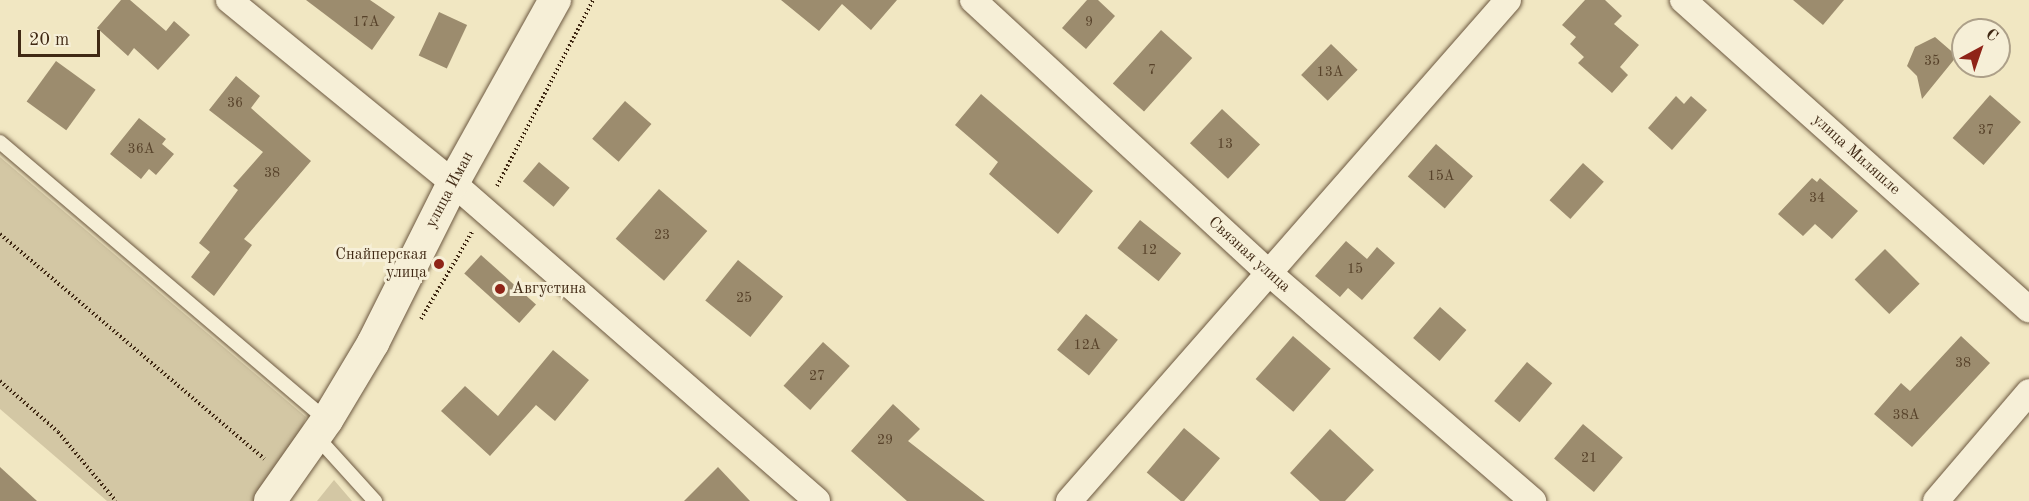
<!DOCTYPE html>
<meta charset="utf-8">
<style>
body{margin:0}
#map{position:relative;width:2029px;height:501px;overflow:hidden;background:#f1e7c2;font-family:"Old Standard TT",serif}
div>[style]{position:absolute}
.green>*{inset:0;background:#d3c7a4}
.building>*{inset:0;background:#9c8c6e;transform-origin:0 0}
.path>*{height:4px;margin-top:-2px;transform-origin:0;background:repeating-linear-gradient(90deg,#402914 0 1.5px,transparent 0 4.5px)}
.roads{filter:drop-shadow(0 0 2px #6c5840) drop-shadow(0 0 2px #6c5840)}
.service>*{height:14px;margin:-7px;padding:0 7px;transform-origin:7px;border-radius:7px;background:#f6efd7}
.minor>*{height:26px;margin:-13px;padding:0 13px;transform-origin:13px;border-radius:13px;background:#f6efd7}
.tertiary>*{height:32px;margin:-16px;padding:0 16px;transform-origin:16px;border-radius:16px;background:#f6efd7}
.dots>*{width:16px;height:16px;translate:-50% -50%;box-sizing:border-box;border:3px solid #f6efd7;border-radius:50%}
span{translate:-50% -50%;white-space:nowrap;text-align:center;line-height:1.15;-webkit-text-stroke:6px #f6efd7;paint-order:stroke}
.number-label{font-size:14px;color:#57422a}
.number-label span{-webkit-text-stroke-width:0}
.street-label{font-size:16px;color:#402914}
.poi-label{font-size:16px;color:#402914}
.right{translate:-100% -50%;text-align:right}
.left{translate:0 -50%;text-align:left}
.north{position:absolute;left:1951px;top:18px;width:60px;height:60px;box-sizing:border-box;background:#f6efd7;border:2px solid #ada089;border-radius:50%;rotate:40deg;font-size:16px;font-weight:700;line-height:24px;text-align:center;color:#402914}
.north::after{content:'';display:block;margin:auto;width:21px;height:27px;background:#8f2418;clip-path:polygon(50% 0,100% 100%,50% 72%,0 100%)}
.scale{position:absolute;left:18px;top:30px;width:82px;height:27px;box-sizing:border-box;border:3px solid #402914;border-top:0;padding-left:8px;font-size:18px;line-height:21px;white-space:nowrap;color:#402914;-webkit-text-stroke:4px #f6efd7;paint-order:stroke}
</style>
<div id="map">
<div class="green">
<div style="clip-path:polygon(0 157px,306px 417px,289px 462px,257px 501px,107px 501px,0 409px)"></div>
<div style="clip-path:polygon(334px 480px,352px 501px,317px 501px)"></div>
</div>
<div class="building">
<div style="clip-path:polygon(121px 0,130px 0,166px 31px,174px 21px,190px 35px,158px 70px,134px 48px,128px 56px,97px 28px)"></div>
<div style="clip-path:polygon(306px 0,370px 0,395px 17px,372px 50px)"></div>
<div style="clip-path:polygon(781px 0,897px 0,871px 30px,842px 4px,819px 31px)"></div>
<div style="clip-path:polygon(1087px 0,1098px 0,1115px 16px,1086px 49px,1062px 28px)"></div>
<div style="clip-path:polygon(1585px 0,1605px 0,1622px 16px,1614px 24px,1639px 45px,1620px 67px,1628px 75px,1612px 93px,1578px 63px,1584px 57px,1570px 44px,1576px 37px,1562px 25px)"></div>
<div style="clip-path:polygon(1793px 0,1844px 0,1823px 25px)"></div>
<div style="left:439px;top:12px;width:31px;height:48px;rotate:25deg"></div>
<div style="left:1161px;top:30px;width:42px;height:72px;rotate:42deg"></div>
<div style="clip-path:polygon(1935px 37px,1957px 56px,1922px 99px,1917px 76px,1907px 66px,1915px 47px)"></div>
<div style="left:1331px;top:44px;width:37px;height:43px;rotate:44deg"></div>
<div style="left:56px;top:61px;width:49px;height:50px;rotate:36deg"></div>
<div style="clip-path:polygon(236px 76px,260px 96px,251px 108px,311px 161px,244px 239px,252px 245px,214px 296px,191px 277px,210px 252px,199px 243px,238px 190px,233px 186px,263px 152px,209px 110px)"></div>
<div style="clip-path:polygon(981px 94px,1093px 191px,1058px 234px,989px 174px,998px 162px,955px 125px)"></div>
<div style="left:1990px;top:95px;width:41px;height:57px;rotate:41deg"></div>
<div style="clip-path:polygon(1676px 96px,1684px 104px,1691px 96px,1707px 110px,1672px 150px,1648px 128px)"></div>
<div style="left:625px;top:101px;width:35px;height:50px;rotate:41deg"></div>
<div style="left:1222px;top:109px;width:52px;height:47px;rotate:43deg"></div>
<div style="clip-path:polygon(139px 118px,166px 139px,162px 144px,174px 154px,156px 175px,149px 169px,141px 179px,110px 154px)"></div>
<div style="left:1436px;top:144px;width:49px;height:43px;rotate:41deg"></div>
<div style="left:539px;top:162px;width:40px;height:25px;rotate:40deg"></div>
<div style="left:1583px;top:163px;width:28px;height:50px;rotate:42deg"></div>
<div style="clip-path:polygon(1812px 178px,1817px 182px,1820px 178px,1858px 211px,1832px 239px,1815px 224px,1803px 236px,1778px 214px)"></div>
<div style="left:659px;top:189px;width:64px;height:66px;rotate:41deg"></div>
<div style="left:1140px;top:220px;width:53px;height:36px;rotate:39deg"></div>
<div style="clip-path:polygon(1346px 241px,1367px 259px,1377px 247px,1395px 263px,1362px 300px,1348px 288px,1340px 297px,1315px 276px)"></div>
<div style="left:1885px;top:249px;width:49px;height:43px;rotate:45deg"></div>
<div style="left:481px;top:255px;width:74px;height:25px;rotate:42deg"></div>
<div style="left:738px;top:260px;width:58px;height:52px;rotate:39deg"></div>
<div style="left:1440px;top:307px;width:35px;height:41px;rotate:41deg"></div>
<div style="left:1086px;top:314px;width:41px;height:46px;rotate:39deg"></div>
<div style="left:1293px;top:336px;width:50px;height:57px;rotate:41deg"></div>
<div style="clip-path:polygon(1961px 336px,1990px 363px,1912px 447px,1874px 414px,1901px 383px,1910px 391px)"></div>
<div style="left:823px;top:342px;width:36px;height:59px;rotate:42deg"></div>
<div style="clip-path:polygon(553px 350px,589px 380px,555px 421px,536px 405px,490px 456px,441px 411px,465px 386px,498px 416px)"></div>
<div style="left:1527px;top:362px;width:33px;height:51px;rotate:40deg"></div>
<div style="clip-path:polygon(893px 404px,920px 429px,908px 441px,985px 501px,907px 501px,851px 451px)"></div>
<div style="left:1583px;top:424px;width:52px;height:45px;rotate:40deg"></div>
<div style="left:1184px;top:428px;width:47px;height:58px;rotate:40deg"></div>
<div style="clip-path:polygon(1330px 429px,1374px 470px,1345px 501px,1320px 501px,1290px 473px)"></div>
<div style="clip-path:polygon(0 467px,37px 501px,0 501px)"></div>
<div style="clip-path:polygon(718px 467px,750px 501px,684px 501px)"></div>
</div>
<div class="path">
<div style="left:497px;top:186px;width:209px;rotate:-62.7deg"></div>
<div style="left:0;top:234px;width:347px;rotate:40.4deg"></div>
<div style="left:421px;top:319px;width:101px;rotate:-59.6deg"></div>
<div style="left:0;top:381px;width:77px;rotate:41.3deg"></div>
<div style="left:58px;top:432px;width:90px;rotate:50deg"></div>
</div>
<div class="roads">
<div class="service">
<div style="left:0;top:142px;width:429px;rotate:40.4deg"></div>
<div style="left:316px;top:436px;width:88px;rotate:47.8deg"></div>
</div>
<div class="minor">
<div style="left:229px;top:0;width:289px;rotate:39.2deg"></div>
<div style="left:453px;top:183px;width:483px;rotate:41.1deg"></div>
<div style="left:973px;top:0;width:403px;rotate:42.7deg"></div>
<div style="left:1269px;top:273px;width:349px;rotate:40.8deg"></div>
<div style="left:1683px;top:0;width:464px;rotate:41.8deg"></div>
<div style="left:1069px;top:501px;width:666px;rotate:-48.77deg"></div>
<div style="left:1936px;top:501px;width:143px;rotate:-49.5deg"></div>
</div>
<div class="tertiary">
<div style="left:270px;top:501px;width:99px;rotate:-54.9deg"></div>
<div style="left:327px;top:420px;width:90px;rotate:-59.1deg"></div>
<div style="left:373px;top:343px;width:179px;rotate:-63.4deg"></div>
<div style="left:453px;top:183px;width:210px;rotate:-60.9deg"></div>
</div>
</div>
<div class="dots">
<div style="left:439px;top:264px;background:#8f2418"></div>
<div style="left:500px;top:289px;background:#8f2418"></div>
</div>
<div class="number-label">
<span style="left:366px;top:22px">17А</span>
<span style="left:1089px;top:22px">9</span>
<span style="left:1932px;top:61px">35</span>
<span style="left:1152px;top:70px">7</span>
<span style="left:1330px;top:72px">13А</span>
<span style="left:235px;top:103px">36</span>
<span style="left:1986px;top:130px">37</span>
<span style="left:1225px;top:144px">13</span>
<span style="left:141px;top:149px">36А</span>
<span style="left:272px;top:173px">38</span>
<span style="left:1441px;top:176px">15А</span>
<span style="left:1817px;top:198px">34</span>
<span style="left:662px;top:235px">23</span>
<span style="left:1149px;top:250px">12</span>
<span style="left:1355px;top:269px">15</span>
<span style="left:744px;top:298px">25</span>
<span style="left:1087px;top:345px">12А</span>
<span style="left:1963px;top:363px">38</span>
<span style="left:817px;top:376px">27</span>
<span style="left:1906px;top:415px">38А</span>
<span style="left:885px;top:440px">29</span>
<span style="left:1589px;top:458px">21</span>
</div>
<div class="street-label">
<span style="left:1856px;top:155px;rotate:42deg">улица Миляшле</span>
<span style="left:450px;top:190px;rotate:-62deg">улица Иман</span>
<span style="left:1249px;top:255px;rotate:42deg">Связная улица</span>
</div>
<div class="poi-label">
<span class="right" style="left:427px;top:264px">Снайперская<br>улица</span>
<span class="left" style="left:512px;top:289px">Августина</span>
</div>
<div class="north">С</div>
<div class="scale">20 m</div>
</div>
